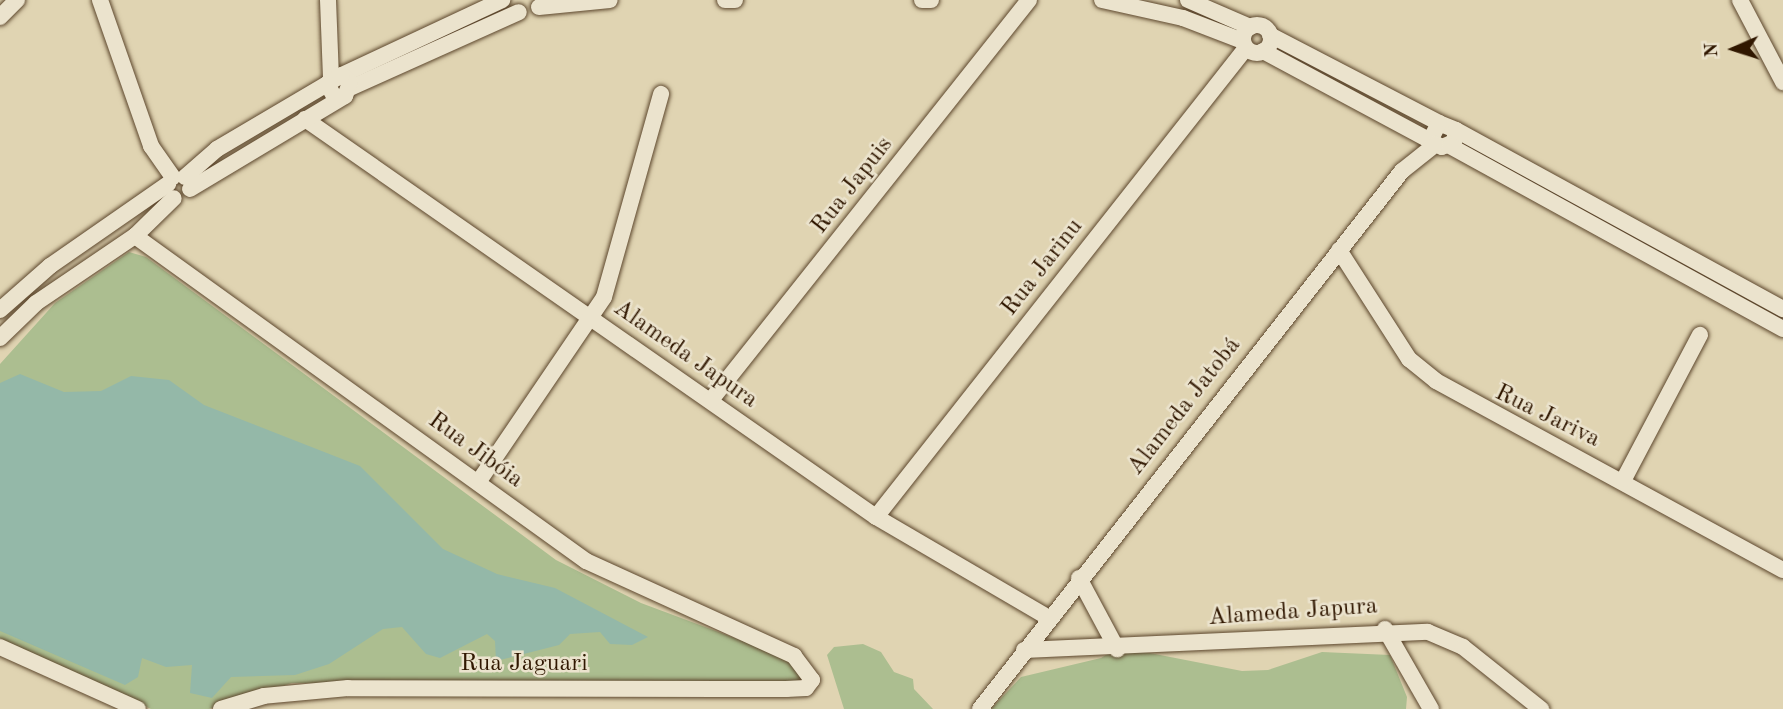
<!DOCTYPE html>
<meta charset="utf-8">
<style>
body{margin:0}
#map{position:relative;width:1783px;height:709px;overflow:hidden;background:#e0d4b2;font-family:"Old Standard TT",serif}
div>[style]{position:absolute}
.green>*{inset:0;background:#acbe90}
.water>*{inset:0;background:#94b8a8}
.roads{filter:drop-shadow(0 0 2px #5c462c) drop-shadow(0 0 2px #5c462c)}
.street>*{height:16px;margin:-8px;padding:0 8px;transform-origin:8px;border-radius:8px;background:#ebe3cd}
.street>.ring{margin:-8px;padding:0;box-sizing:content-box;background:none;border:16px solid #ebe3cd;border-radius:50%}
span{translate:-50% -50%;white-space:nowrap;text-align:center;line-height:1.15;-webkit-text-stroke:5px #ebe3cd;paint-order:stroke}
.street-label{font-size:24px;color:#301700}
.north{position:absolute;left:1699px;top:14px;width:70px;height:70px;-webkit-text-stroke:5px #ebe3cd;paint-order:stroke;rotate:267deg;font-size:19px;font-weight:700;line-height:28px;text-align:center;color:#301700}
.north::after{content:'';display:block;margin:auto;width:24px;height:32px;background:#301700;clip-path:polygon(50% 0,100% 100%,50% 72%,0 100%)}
</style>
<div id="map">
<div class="green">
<div style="clip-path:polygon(129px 252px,146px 257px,556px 560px,641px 603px,799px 662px,805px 667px,802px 683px,292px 683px,209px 709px,151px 709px,0 641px,0 364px,55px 303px)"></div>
<div style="clip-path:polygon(863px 644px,881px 652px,894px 672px,913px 679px,914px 689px,933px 709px,844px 709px,827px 655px,834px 647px)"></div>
<div style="clip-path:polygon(1119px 647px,1242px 671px,1268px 670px,1322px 652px,1390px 655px,1407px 697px,1406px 709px,991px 709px,1021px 677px,1101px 658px)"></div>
</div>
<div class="water">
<div style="clip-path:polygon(20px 374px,64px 392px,101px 391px,131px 376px,169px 380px,204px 405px,360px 466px,443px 549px,497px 574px,555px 588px,648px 637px,632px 645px,610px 644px,600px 632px,570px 634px,559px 645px,496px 661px,495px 641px,487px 634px,440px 658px,426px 654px,402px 627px,383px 629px,329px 664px,295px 675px,231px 677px,212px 698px,190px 693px,192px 665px,166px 667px,142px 658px,138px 677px,125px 685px,0 631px,0 383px)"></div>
</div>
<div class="roads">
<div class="street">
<div style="left:100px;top:0;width:155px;rotate:70.7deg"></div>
<div style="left:151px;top:146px;width:38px;rotate:55deg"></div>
<div style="left:328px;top:0;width:77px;rotate:87.8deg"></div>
<div style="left:725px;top:0;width:10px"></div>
<div style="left:922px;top:0;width:9px"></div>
<div style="left:1102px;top:0;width:83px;rotate:12.5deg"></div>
<div style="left:1183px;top:18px;width:64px;rotate:21deg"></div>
<div style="left:1188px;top:0;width:68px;rotate:23.5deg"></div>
<div style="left:1740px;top:0;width:93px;rotate:62.3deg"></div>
<div style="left:539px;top:7px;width:71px;rotate:-5.6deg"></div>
<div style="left:0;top:17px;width:24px;rotate:-45deg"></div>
<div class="ring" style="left:1243px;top:25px;width:12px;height:12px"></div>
<div style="left:1270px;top:35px;width:191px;rotate:27.5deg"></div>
<div style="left:1263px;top:51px;width:203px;rotate:28.2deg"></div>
<div style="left:1442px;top:147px;width:13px;rotate:-23deg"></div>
<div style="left:1454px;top:142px;width:12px;rotate:-81deg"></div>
<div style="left:1456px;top:130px;width:18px;rotate:-158deg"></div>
<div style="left:1439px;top:123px;width:16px;rotate:117deg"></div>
<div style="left:342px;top:75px;width:177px;rotate:-25.1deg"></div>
<div style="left:350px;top:88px;width:185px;rotate:-24.2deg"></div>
<div style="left:305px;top:119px;width:696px;rotate:34.88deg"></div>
<div style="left:876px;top:517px;width:198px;rotate:30.3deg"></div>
<div style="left:1456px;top:130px;width:373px;rotate:28.7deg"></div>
<div style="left:1450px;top:146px;width:380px;rotate:28.8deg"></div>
<div style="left:185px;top:177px;width:43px;rotate:-41.2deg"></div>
<div style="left:217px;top:149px;width:128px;rotate:-30.6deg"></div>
<div style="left:190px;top:189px;width:181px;rotate:-31deg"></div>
<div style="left:345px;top:96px;width:14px;rotate:-69deg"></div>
<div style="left:350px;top:83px;width:11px;rotate:-135deg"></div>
<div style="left:342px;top:75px;width:17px;rotate:149deg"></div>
<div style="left:327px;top:84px;width:16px;rotate:60deg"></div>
<div style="left:135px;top:236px;width:556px;rotate:35.78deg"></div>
<div style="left:586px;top:561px;width:229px;rotate:24.5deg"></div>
<div style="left:794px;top:656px;width:30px;rotate:53deg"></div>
<div style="left:812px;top:680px;width:10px;rotate:127deg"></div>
<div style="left:806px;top:688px;width:20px;rotate:177deg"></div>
<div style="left:786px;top:689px;width:438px;rotate:-179.9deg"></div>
<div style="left:348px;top:688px;width:84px;rotate:174.6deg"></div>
<div style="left:264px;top:696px;width:45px;rotate:163.2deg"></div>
<div style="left:1339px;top:250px;width:130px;rotate:57.3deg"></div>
<div style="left:1409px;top:359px;width:35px;rotate:39deg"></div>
<div style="left:1436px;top:381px;width:395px;rotate:28.6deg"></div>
<div style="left:0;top:310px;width:67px;rotate:-41.3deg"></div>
<div style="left:50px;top:266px;width:144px;rotate:-34.8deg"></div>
<div style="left:0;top:338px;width:50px;rotate:-44.2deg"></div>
<div style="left:36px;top:303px;width:120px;rotate:-34.1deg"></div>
<div style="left:135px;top:236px;width:54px;rotate:-44.3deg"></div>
<div style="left:711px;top:400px;width:511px;rotate:-51.52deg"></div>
<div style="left:1624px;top:479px;width:163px;rotate:-62.2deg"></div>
<div style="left:479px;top:481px;width:222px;rotate:-55.8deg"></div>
<div style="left:604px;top:297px;width:211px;rotate:-74.3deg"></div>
<div style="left:876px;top:517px;width:597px;rotate:-51.73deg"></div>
<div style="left:1079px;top:578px;width:81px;rotate:61.8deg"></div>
<div style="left:1385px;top:629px;width:92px;rotate:60.1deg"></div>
<div style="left:0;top:647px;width:151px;rotate:24.2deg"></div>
<div style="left:1024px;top:650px;width:404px;rotate:-2.6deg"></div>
<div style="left:1428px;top:632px;width:38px;rotate:23deg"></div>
<div style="left:1463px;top:647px;width:100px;rotate:38.5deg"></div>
<div style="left:980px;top:709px;width:684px;rotate:-51.89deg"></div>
<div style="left:1402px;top:171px;width:43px;rotate:-38.5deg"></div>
</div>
</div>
<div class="street-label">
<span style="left:853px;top:186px;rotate:-52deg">Rua Japuis</span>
<span style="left:1043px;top:268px;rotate:-52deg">Rua Jarinu</span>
<span style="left:685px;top:355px;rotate:35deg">Alameda Japura</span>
<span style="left:1185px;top:407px;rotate:-52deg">Alameda Jatobá</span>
<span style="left:1547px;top:417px;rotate:26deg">Rua Jariva</span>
<span style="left:475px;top:451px;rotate:36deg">Rua Jibóia</span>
<span style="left:1293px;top:613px;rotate:-4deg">Alameda Japura</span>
<span style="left:524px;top:665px">Rua Jaguari</span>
</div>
<div class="north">N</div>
</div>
